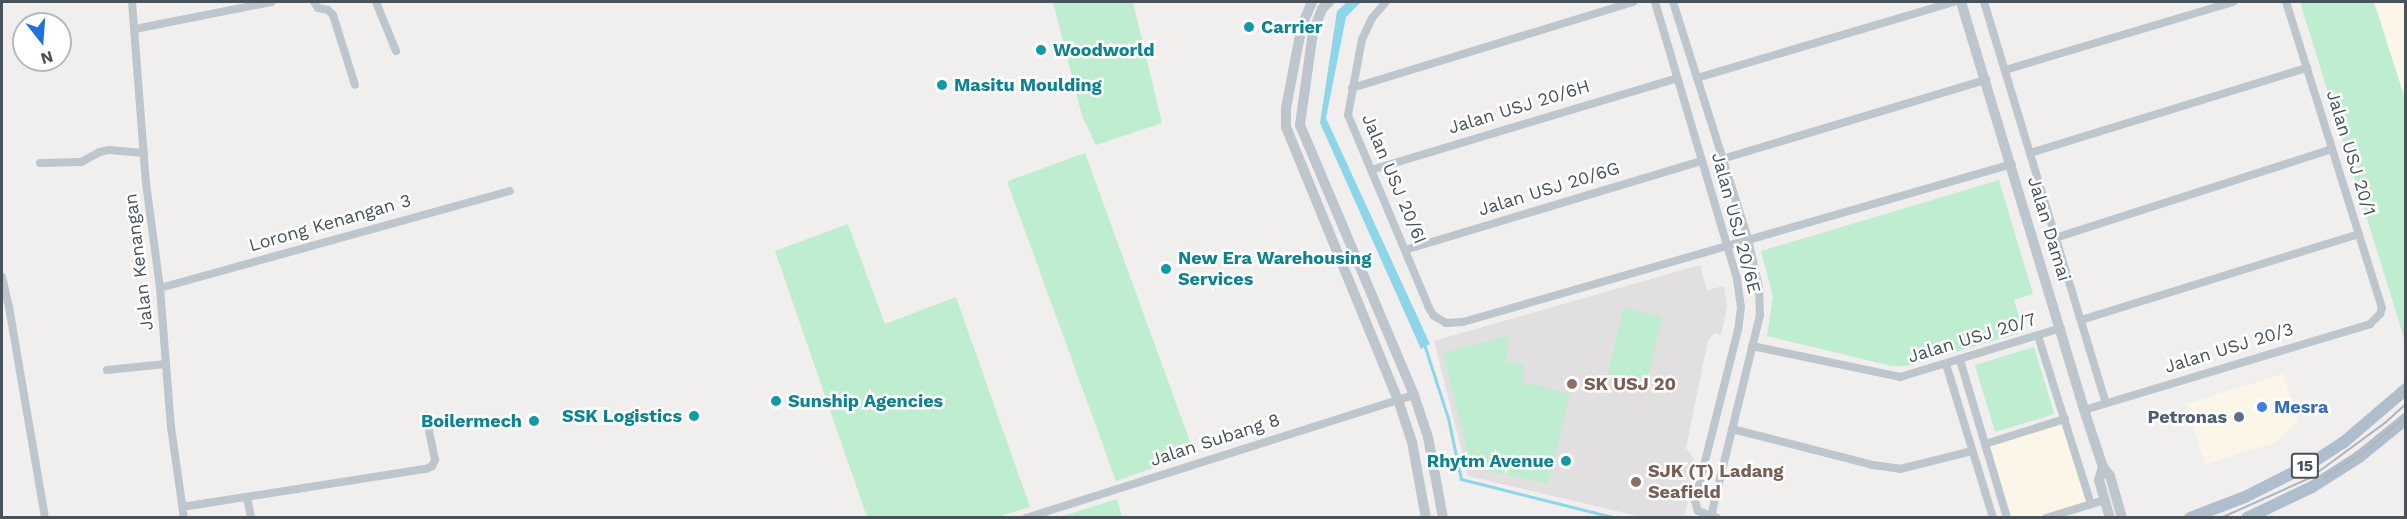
<!DOCTYPE html>
<style>
body{margin:0}
#map{position:relative;width:2407px;height:519px;overflow:hidden;background:#f1eeee;font-family:"Work Sans",sans-serif}
div>[style]{position:absolute}
.commercial>*{inset:0;background:#fbf6e8}
.education>*{inset:0;background:#e2dfe0}
.green>*{inset:0;background:#beedd0;transform-origin:0 0}
.water>*{inset:0;background:#8dd5e8}
.stream>*{height:3px;margin:-1.5px;padding:0 1.5px;transform-origin:1.5px;border-radius:1.5px;background:#8dd5e8}
.minor>*{height:8px;margin:-4px;padding:0 4px;transform-origin:4px;border-radius:4px;background:#bdc6cd}
.tertiary>*{height:10px;margin:-5px;padding:0 5px;transform-origin:5px;border-radius:5px;background:#bdc6cd}
.primary>*{height:12px;margin:-6px;padding:0 6px;transform-origin:6px;border-radius:6px;background:#afbecc}
.tram>*{height:1.5px;margin:-0.75px;padding:0 0.75px;transform-origin:0.75px;border-radius:0.75px;background:#b1b4b8}
.dots>*{width:16px;height:16px;translate:-50% -50%;box-sizing:border-box;border:3px solid #fff;border-radius:50%}
span{translate:-50% -50%;white-space:nowrap;text-align:center;line-height:1.15;-webkit-text-stroke:5px #fff;paint-order:stroke}
.shield-label span{padding:2px 4px;background:#fff;border:2px solid;border-radius:4px;-webkit-text-stroke-width:0}
.shield-label{font-size:16px;color:#47525b;font-weight:700}
.culture-label{font-size:18px;color:#0d838f;font-weight:700}
.left{translate:0 -50%;text-align:left}
.right{translate:-100% -50%;text-align:right}
.street-label{font-size:18px;color:#47525b}
.education-label{font-size:18px;color:#785e54;font-weight:700}
.shop-label{font-size:18px;color:#366cbe;font-weight:700}
.service-label{font-size:18px;color:#4e5e75;font-weight:700}
.frame{position:absolute;inset:0;border:3px solid #47525b;pointer-events:none}
.north{position:absolute;left:12px;top:12px;width:60px;height:60px;box-sizing:border-box;background:#fff;border:2px solid #b5babd;border-radius:50%;rotate:163deg;font-size:16px;font-weight:700;line-height:24px;text-align:center;color:#47525b}
.north::after{content:'';display:block;margin:auto;width:21px;height:27px;background:#2071d9;clip-path:polygon(50% 0,100% 100%,50% 72%,0 100%)}
</style>
<div id="map">
<div class="commercial">
<div style="clip-path:polygon(2374px 2px,2405px 2px,2405px 99px)"></div>
<div style="clip-path:polygon(2283px 374px,2298px 420px,2277px 442px,2205px 465px,2186px 404px)"></div>
<div style="clip-path:polygon(2065px 419px,2091px 504px,2046px 517px,2007px 517px,1985px 444px)"></div>
</div>
<div class="education">
<div style="clip-path:polygon(1700px 265px,1707px 290px,1724px 286px,1727px 306px,1721px 335px,1714px 333px,1708px 340px,1686px 448px,1697px 463px,1684px 517px,1642px 517px,1468px 476px,1434px 341px)"></div>
</div>
<div class="green">
<div style="clip-path:polygon(1053px 2px,1133px 2px,1162px 123px,1096px 145px,1082px 116px)"></div>
<div style="clip-path:polygon(2300px 2px,2374px 2px,2405px 99px,2405px 341px)"></div>
<div style="left:1085px;top:153px;width:319px;height:83px;rotate:70deg"></div>
<div style="clip-path:polygon(1999px 180px,2033px 294px,2014px 300px,2024px 332px,1907px 366px,1892px 366px,1767px 336px,1773px 297px,1761px 251px)"></div>
<div style="clip-path:polygon(848px 224px,885px 324px,956px 297px,1030px 507px,997px 517px,867px 517px,775px 251px)"></div>
<div style="left:1623px;top:308px;width:40px;height:74px;rotate:13deg"></div>
<div style="clip-path:polygon(1509px 336px,1506px 362px,1524px 365px,1522px 382px,1570px 394px,1548px 484px,1471px 467px,1443px 353px)"></div>
<div style="left:2034px;top:347px;width:70px;height:62px;rotate:73deg"></div>
<div style="clip-path:polygon(1117px 499px,1122px 517px,1060px 517px)"></div>
</div>
<div class="water">
<div style="clip-path:polygon(1347px 2px,1361px 2px,1346px 17px,1326px 118px,1430px 344px,1421px 349px,1320px 123px,1337px 11px)"></div>
</div>
<div class="stream">
<div style="left:1425px;top:347px;width:75px;rotate:72.1deg"></div>
<div style="left:1448px;top:418px;width:62px;rotate:78deg"></div>
<div style="left:1461px;top:479px;width:160px;rotate:14.1deg"></div>
</div>
<div class="minor">
<div style="left:132px;top:2px;width:182px;rotate:85.6deg"></div>
<div style="left:146px;top:183px;width:106px;rotate:82.4deg"></div>
<div style="left:160px;top:288px;width:139px;rotate:85.5deg"></div>
<div style="left:171px;top:427px;width:92px;rotate:81.9deg"></div>
<div style="left:314px;top:2px;width:7px;rotate:56deg"></div>
<div style="left:318px;top:8px;width:10px;rotate:11deg"></div>
<div style="left:328px;top:10px;width:7px;rotate:45deg"></div>
<div style="left:333px;top:15px;width:73px;rotate:72.6deg"></div>
<div style="left:376px;top:2px;width:53px;rotate:67.8deg"></div>
<div style="left:1386px;top:2px;width:21px;rotate:131deg"></div>
<div style="left:1372px;top:18px;width:23px;rotate:115deg"></div>
<div style="left:1362px;top:39px;width:77px;rotate:100.4deg"></div>
<div style="left:1348px;top:115px;width:209px;rotate:67.2deg"></div>
<div style="left:1429px;top:308px;width:9px;rotate:58deg"></div>
<div style="left:1434px;top:316px;width:14px;rotate:30deg"></div>
<div style="left:1446px;top:323px;width:17px;rotate:-3deg"></div>
<div style="left:1463px;top:322px;width:571px;rotate:-16.06deg"></div>
<div style="left:1655px;top:2px;width:289px;rotate:73.5deg"></div>
<div style="left:1737px;top:279px;width:28px;rotate:82deg"></div>
<div style="left:1741px;top:307px;width:23px;rotate:97deg"></div>
<div style="left:1738px;top:330px;width:176px;rotate:104.1deg"></div>
<div style="left:1695px;top:501px;width:10px;rotate:73deg"></div>
<div style="left:1698px;top:511px;width:20px;rotate:20deg"></div>
<div style="left:1673px;top:2px;width:249px;rotate:72.4deg"></div>
<div style="left:1748px;top:239px;width:50px;rotate:77.3deg"></div>
<div style="left:1759px;top:288px;width:27px;rotate:88deg"></div>
<div style="left:1760px;top:315px;width:207px;rotate:103.7deg"></div>
<div style="left:1984px;top:2px;width:419px;rotate:73.1deg"></div>
<div style="left:135px;top:29px;width:139px;rotate:-11.2deg"></div>
<div style="left:2005px;top:70px;width:238px;rotate:-16.6deg"></div>
<div style="left:1697px;top:78px;width:267px;rotate:-16.5deg"></div>
<div style="left:1352px;top:88px;width:294px;rotate:-17deg"></div>
<div style="left:2030px;top:153px;width:290px;rotate:-17.1deg"></div>
<div style="left:1722px;top:159px;width:276px;rotate:-16.7deg"></div>
<div style="left:40px;top:163px;width:41px;rotate:-1.4deg"></div>
<div style="left:81px;top:162px;width:21px;rotate:-28deg"></div>
<div style="left:100px;top:152px;width:9px;rotate:-13deg"></div>
<div style="left:109px;top:150px;width:35px;rotate:5deg"></div>
<div style="left:1371px;top:170px;width:320px;rotate:-16.7deg"></div>
<div style="left:2055px;top:238px;width:291px;rotate:-17.8deg"></div>
<div style="left:1405px;top:250px;width:310px;rotate:-16.7deg"></div>
<div style="left:2px;top:277px;width:31px;rotate:77deg"></div>
<div style="left:9px;top:307px;width:214px;rotate:80.3deg"></div>
<div style="left:160px;top:288px;width:363px;rotate:-15.5deg"></div>
<div style="left:2081px;top:320px;width:291px;rotate:-17.2deg"></div>
<div style="left:2038px;top:336px;width:176px;rotate:72.5deg"></div>
<div style="left:1752px;top:346px;width:151px;rotate:11.8deg"></div>
<div style="left:1900px;top:377px;width:168px;rotate:-16.9deg"></div>
<div style="left:1960px;top:360px;width:165px;rotate:73.4deg"></div>
<div style="left:1946px;top:364px;width:161px;rotate:73deg"></div>
<div style="left:107px;top:370px;width:59px;rotate:-5.8deg"></div>
<div style="left:2084px;top:410px;width:299px;rotate:-16.7deg"></div>
<div style="left:2370px;top:324px;width:14px;rotate:-45deg"></div>
<div style="left:2380px;top:314px;width:6px;rotate:-72deg"></div>
<div style="left:2382px;top:308px;width:321px;rotate:-107.4deg"></div>
<div style="left:1732px;top:429px;width:146px;rotate:14.3deg"></div>
<div style="left:1873px;top:465px;width:27px;rotate:8deg"></div>
<div style="left:1900px;top:469px;width:74px;rotate:-14deg"></div>
<div style="left:1985px;top:444px;width:84px;rotate:-17.4deg"></div>
<div style="left:247px;top:497px;width:21px;rotate:79deg"></div>
<div style="left:182px;top:507px;width:247px;rotate:-8.9deg"></div>
<div style="left:426px;top:469px;width:7px;rotate:-27deg"></div>
<div style="left:432px;top:466px;width:7px;rotate:-63deg"></div>
<div style="left:435px;top:460px;width:45px;rotate:-101.6deg"></div>
<div style="left:1026px;top:518px;width:407px;rotate:-17.6deg"></div>
<div style="left:2046px;top:518px;width:62px;rotate:-17deg"></div>
</div>
<div class="tertiary">
<div style="left:1312px;top:2px;width:25px;rotate:113deg"></div>
<div style="left:1302px;top:25px;width:85px;rotate:100.9deg"></div>
<div style="left:1286px;top:108px;width:19px;rotate:90deg"></div>
<div style="left:1286px;top:127px;width:295px;rotate:67.7deg"></div>
<div style="left:1398px;top:400px;width:44px;rotate:71.6deg"></div>
<div style="left:1412px;top:442px;width:77px;rotate:79.6deg"></div>
<div style="left:1329px;top:2px;width:10px;rotate:135deg"></div>
<div style="left:1322px;top:9px;width:25px;rotate:111deg"></div>
<div style="left:1313px;top:32px;width:94px;rotate:98deg"></div>
<div style="left:1300px;top:125px;width:293px;rotate:67.1deg"></div>
<div style="left:1414px;top:395px;width:44px;rotate:71.6deg"></div>
<div style="left:1428px;top:437px;width:82px;rotate:79.5deg"></div>
<div style="left:1961px;top:2px;width:426px;rotate:73.2deg"></div>
<div style="left:2084px;top:410px;width:60px;rotate:71.6deg"></div>
<div style="left:2103px;top:467px;width:11px;rotate:52deg"></div>
<div style="left:2110px;top:476px;width:44px;rotate:74.1deg"></div>
<div style="left:2103px;top:467px;width:14px;rotate:107deg"></div>
<div style="left:2099px;top:480px;width:40px;rotate:74deg"></div>
</div>
<div class="primary">
<div style="left:2190px;top:518px;width:59px;rotate:-20.9deg"></div>
<div style="left:2245px;top:497px;width:73px;rotate:-26.9deg"></div>
<div style="left:2310px;top:464px;width:40px;rotate:-32.9deg"></div>
<div style="left:2344px;top:442px;width:82px;rotate:-40.5deg"></div>
<div style="left:2247px;top:518px;width:72px;rotate:-25.5deg"></div>
<div style="left:2312px;top:487px;width:56px;rotate:-32.6deg"></div>
<div style="left:2359px;top:457px;width:60px;rotate:-39deg"></div>
</div>
<div class="tram">
<div style="left:2324px;top:478px;width:43px;rotate:-32.6deg"></div>
<div style="left:2360px;top:455px;width:60px;rotate:-39.6deg"></div>
<div style="left:2221px;top:518px;width:98px;rotate:-24.2deg"></div>
<div style="left:2310px;top:478px;width:93px;rotate:-36.3deg"></div>
<div style="left:2385px;top:423px;width:28px;rotate:-42deg"></div>
</div>
<div class="dots">
<div style="left:1249px;top:27px;background:#0f9aa8"></div>
<div style="left:1041px;top:50px;background:#0f9aa8"></div>
<div style="left:942px;top:85px;background:#0f9aa8"></div>
<div style="left:1166px;top:269px;background:#0f9aa8"></div>
<div style="left:1572px;top:384px;background:#8d6e63"></div>
<div style="left:776px;top:401px;background:#0f9aa8"></div>
<div style="left:2262px;top:407px;background:#3f7fe0"></div>
<div style="left:694px;top:416px;background:#0f9aa8"></div>
<div style="left:2239px;top:417px;background:#5c6f8a"></div>
<div style="left:534px;top:421px;background:#0f9aa8"></div>
<div style="left:1566px;top:461px;background:#0f9aa8"></div>
<div style="left:1636px;top:482px;background:#8d6e63"></div>
</div>
<div class="shield-label">
<span style="left:2305px;top:466px">15</span>
</div>
<div class="culture-label">
<span class="left" style="left:1261px;top:27px">Carrier</span>
<span class="left" style="left:1053px;top:50px">Woodworld</span>
<span class="left" style="left:954px;top:85px">Masitu Moulding</span>
<span class="left" style="left:1178px;top:269px">New Era Warehousing<br>Services</span>
<span class="left" style="left:788px;top:401px">Sunship Agencies</span>
<span class="right" style="left:682px;top:416px">SSK Logistics</span>
<span class="right" style="left:522px;top:421px">Boilermech</span>
<span class="right" style="left:1554px;top:461px">Rhytm Avenue</span>
</div>
<div class="street-label">
<span style="left:1519px;top:107px;rotate:-17deg">Jalan USJ 20/6H</span>
<span style="left:2351px;top:153px;rotate:73deg">Jalan USJ 20/1</span>
<span style="left:1394px;top:179px;rotate:67deg">Jalan USJ 20/6I</span>
<span style="left:1549px;top:189px;rotate:-17deg">Jalan USJ 20/6G</span>
<span style="left:330px;top:223px;rotate:-16deg">Lorong Kenangan 3</span>
<span style="left:1736px;top:223px;rotate:75deg">Jalan USJ 20/6E</span>
<span style="left:2049px;top:229px;rotate:73deg">Jalan Damai</span>
<span style="left:139px;top:262px;rotate:-97deg">Jalan Kenangan</span>
<span style="left:1972px;top:338px;rotate:-17deg">Jalan USJ 20/7</span>
<span style="left:2229px;top:348px;rotate:-17deg">Jalan USJ 20/3</span>
<span style="left:1215px;top:440px;rotate:-18deg">Jalan Subang 8</span>
</div>
<div class="education-label">
<span class="left" style="left:1584px;top:384px">SK USJ 20</span>
<span class="left" style="left:1648px;top:482px">SJK (T) Ladang<br>Seafield</span>
</div>
<div class="shop-label">
<span class="left" style="left:2274px;top:407px">Mesra</span>
</div>
<div class="service-label">
<span class="right" style="left:2227px;top:417px">Petronas</span>
</div>
<div class="frame"></div>
<div class="north">N</div>
</div>
